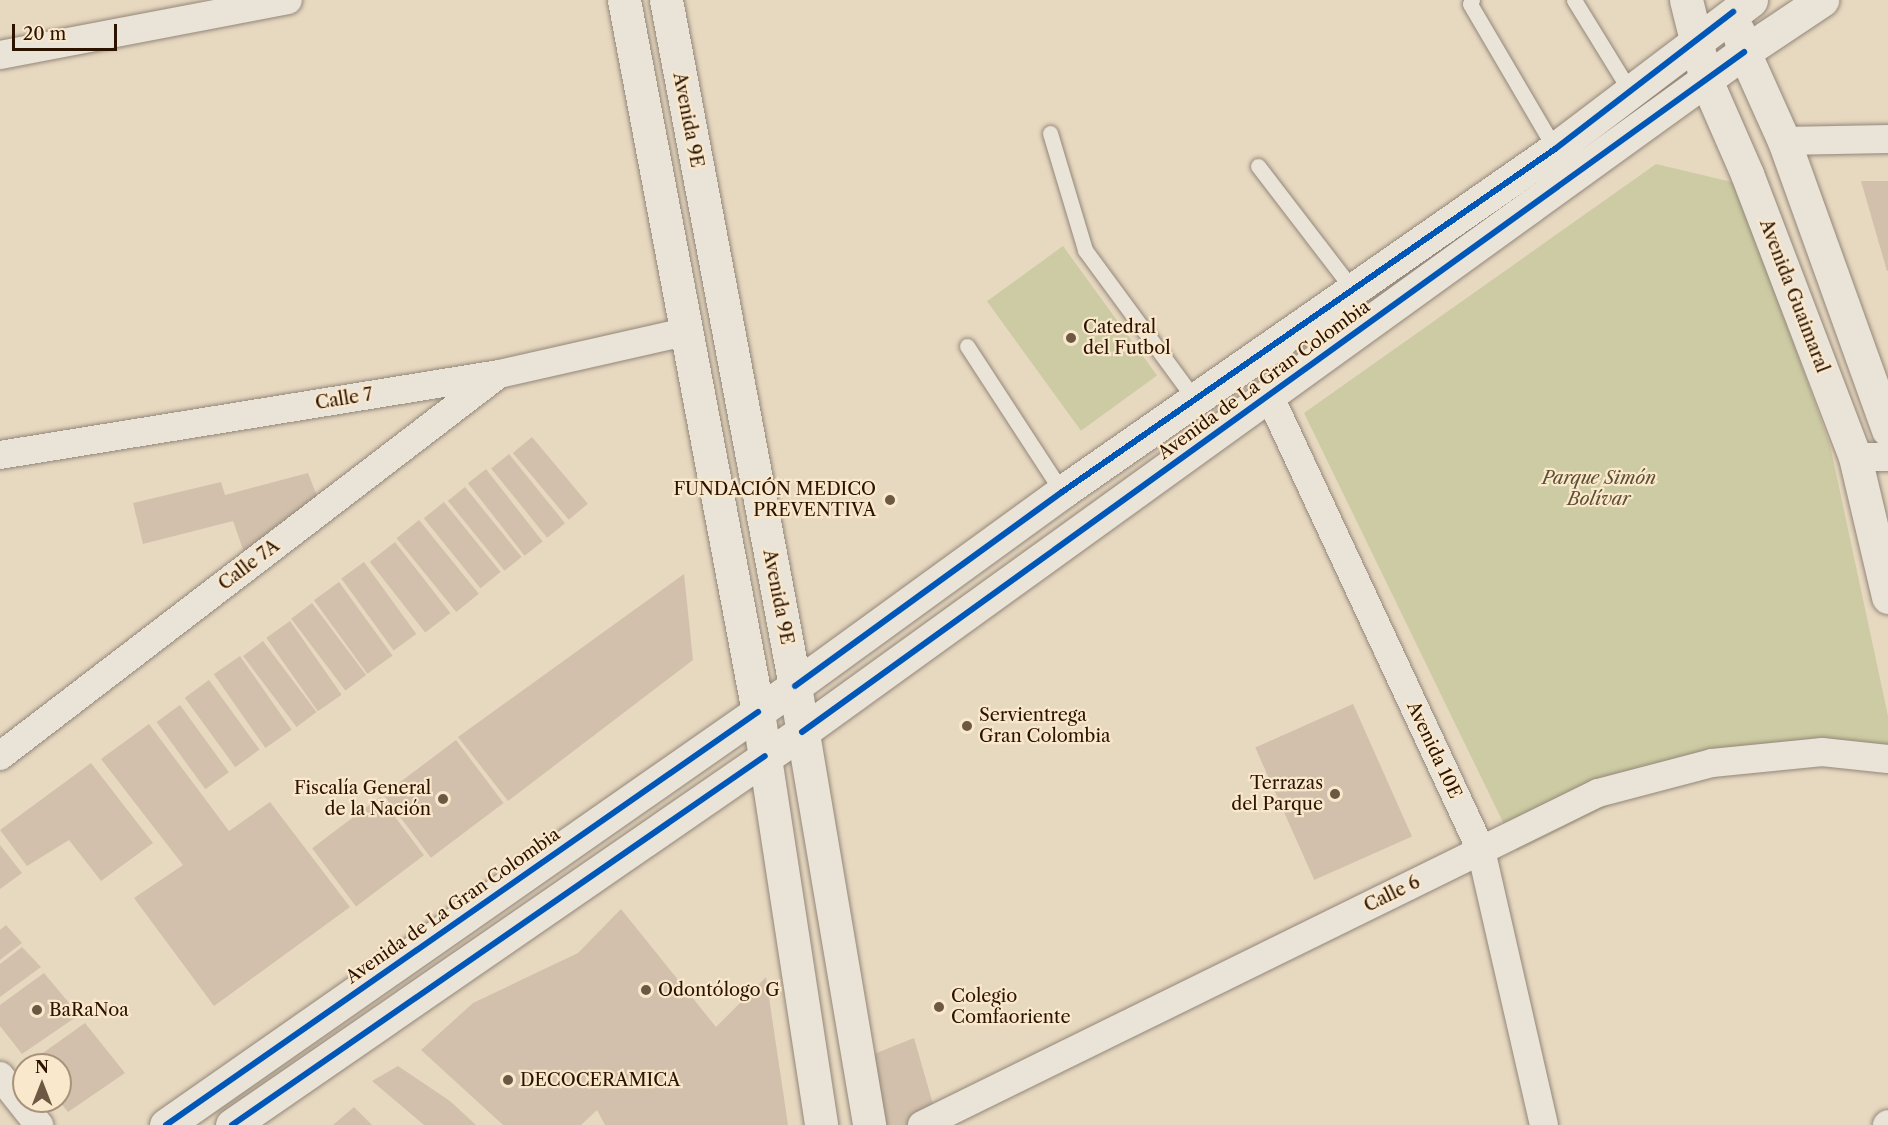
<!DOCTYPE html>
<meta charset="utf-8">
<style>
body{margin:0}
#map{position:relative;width:1888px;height:1125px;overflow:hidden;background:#e7d8c0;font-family:"Libre Caslon Text",serif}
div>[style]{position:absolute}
.green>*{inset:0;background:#cdcba4;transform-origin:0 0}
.building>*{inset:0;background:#d2c0ac;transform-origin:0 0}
.roads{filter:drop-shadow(0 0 2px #938778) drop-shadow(0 0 2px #938778)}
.lane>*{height:15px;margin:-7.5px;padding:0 7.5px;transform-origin:7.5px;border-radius:7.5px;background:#eae3d7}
.street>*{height:28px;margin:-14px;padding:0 14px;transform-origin:14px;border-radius:14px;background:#eae3d7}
.secondary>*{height:33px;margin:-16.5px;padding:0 16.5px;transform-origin:16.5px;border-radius:16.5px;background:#eae3d7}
.cycleway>*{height:6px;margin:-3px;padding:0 3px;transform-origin:3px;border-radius:3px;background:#0057b8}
.dots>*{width:16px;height:16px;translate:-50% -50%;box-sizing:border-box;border:3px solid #fae8cc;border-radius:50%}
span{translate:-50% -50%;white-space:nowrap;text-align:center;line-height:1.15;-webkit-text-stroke:4.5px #fae8cc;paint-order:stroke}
.street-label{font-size:18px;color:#2c1300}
.poi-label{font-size:18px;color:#2c1300}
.left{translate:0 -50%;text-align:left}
.right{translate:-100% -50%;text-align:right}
.park-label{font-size:18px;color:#5d5032;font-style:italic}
.north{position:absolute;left:12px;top:1053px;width:60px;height:60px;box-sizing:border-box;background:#fae8cc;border:2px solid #a8937a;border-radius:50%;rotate:0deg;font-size:16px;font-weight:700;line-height:24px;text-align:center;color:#2c1300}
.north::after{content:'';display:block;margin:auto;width:21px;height:27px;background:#6d5843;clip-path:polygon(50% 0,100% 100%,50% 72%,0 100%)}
.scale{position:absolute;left:12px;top:24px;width:105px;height:27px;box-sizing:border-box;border:3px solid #2c1300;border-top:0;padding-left:8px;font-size:18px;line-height:21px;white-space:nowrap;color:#2c1300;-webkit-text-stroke:4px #fae8cc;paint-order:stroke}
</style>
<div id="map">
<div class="green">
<div style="clip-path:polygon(1656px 164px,1736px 183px,1830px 445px,1888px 716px,1888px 749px,1696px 763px,1517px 851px,1304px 413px)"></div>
<div style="left:1063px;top:246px;width:160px;height:94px;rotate:54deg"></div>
</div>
<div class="building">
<div style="clip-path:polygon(1861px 181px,1888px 181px,1888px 271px,1887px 271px)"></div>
<div style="left:532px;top:437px;width:87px;height:25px;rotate:50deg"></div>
<div style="left:509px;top:454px;width:89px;height:23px;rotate:51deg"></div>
<div style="left:486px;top:469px;width:92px;height:23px;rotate:52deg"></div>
<div style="clip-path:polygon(308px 473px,319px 501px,246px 558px,233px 521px,143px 544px,133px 503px,221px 482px,225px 495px)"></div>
<div style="left:465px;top:487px;width:90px;height:22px;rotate:51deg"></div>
<div style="left:444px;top:502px;width:90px;height:26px;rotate:51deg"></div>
<div style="left:419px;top:520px;width:95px;height:29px;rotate:51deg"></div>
<div style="left:395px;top:542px;width:90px;height:32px;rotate:52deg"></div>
<div style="left:364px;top:562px;width:89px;height:28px;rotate:54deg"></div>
<div style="clip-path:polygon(684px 574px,693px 660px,508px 801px,458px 737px)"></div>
<div style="left:339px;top:582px;width:91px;height:31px;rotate:54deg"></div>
<div style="left:312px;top:603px;width:90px;height:26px;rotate:53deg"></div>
<div style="left:290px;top:621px;width:90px;height:29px;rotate:55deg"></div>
<div style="left:263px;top:641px;width:89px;height:25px;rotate:53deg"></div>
<div style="left:240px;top:656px;width:90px;height:32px;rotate:55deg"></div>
<div style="left:209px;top:680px;width:86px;height:30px;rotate:54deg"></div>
<div style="left:1353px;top:704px;width:145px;height:107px;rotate:66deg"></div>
<div style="left:180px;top:705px;width:83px;height:29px;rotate:54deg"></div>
<div style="clip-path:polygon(149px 724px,229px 831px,270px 802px,350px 907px,214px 1006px,134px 898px,183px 865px,101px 759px)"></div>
<div style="left:456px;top:740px;width:79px;height:91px;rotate:53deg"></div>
<div style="clip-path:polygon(91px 763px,153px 843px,101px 881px,69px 840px,27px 866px,0 830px)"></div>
<div style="left:380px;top:797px;width:73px;height:85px;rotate:53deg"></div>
<div style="clip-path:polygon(0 845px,22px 873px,0 889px)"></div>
<div style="clip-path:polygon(621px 909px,716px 1027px,766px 977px,788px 1125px,605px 1125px,597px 1110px,581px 1125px,503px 1125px,421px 1050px,473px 1003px,578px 953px)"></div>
<div style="clip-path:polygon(6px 925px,22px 943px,0 960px,0 930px)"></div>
<div style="clip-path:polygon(22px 947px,41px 967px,0 997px,0 964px)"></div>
<div style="clip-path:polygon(44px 973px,79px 1015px,22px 1054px,0 1026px,0 1005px)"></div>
<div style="clip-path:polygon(85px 1023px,125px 1073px,68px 1112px,59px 1101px,60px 1065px,26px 1065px)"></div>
<div style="clip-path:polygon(914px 1038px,937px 1118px,922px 1125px,883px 1125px,869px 1056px)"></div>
<div style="clip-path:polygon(398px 1066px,450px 1101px,476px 1125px,424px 1125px,372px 1081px)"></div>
<div style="clip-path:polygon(354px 1107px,372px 1125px,333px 1125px)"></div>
</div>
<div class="roads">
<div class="lane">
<div style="left:1472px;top:0;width:4px;rotate:117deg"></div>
<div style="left:1470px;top:4px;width:168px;rotate:59.6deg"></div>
<div style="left:1574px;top:0;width:107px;rotate:58.4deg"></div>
<div style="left:1050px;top:133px;width:122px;rotate:73.3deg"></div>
<div style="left:1085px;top:250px;width:186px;rotate:53.7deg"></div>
<div style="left:1258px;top:166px;width:156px;rotate:52.5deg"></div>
<div style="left:967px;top:346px;width:174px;rotate:56.9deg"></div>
</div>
<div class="street">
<div style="left:0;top:55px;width:293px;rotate:-10.8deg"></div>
<div style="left:1784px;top:141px;width:104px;rotate:-1.1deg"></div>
<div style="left:1269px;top:395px;width:502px;rotate:65.02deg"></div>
<div style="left:1481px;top:850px;width:282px;rotate:77.1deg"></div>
<div style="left:0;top:455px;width:506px;rotate:-9.22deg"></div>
<div style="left:499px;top:374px;width:192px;rotate:-12.7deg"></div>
<div style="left:1855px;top:457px;width:33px"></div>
<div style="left:0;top:756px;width:623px;rotate:-37.44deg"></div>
<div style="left:0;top:1076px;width:63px;rotate:51.5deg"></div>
<div style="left:922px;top:1125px;width:753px;rotate:-26.16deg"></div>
<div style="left:1598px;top:793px;width:118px;rotate:-14.7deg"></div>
<div style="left:1712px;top:763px;width:111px;rotate:-5.7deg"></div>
<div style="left:1822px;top:752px;width:66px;rotate:6.1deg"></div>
<div style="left:1887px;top:1125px;width:1px;rotate:-45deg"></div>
</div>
<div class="secondary">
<div style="left:624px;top:0;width:724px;rotate:79.34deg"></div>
<div style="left:758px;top:712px;width:418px;rotate:81.3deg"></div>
<div style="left:666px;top:0;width:698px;rotate:79.35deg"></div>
<div style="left:795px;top:686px;width:445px;rotate:80.4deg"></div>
<div style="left:1686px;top:0;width:82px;rotate:76deg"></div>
<div style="left:1706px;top:80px;width:103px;rotate:66.4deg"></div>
<div style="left:1747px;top:174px;width:303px;rotate:69.1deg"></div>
<div style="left:1855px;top:457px;width:144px;rotate:76.7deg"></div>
<div style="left:1738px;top:31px;width:22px;rotate:74deg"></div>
<div style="left:1744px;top:52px;width:98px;rotate:65.8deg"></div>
<div style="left:1784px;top:141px;width:307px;rotate:70.2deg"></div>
<div style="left:166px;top:1125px;width:767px;rotate:-34.91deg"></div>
<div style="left:795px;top:686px;width:330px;rotate:-36deg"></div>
<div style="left:1062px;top:492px;width:601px;rotate:-34.83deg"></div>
<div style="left:1555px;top:149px;width:246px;rotate:-37.2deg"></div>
<div style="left:232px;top:1125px;width:692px;rotate:-34.59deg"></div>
<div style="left:802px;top:732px;width:1162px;rotate:-35.82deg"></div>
<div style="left:1744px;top:52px;width:94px;rotate:-33.7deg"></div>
</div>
</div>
<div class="cycleway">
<div style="left:795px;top:686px;width:330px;rotate:-36deg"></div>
<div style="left:1062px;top:492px;width:601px;rotate:-34.83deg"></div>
<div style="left:1555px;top:149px;width:225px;rotate:-37.6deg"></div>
<div style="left:802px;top:732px;width:1162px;rotate:-35.82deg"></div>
<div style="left:166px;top:1125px;width:722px;rotate:-34.9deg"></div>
<div style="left:232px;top:1125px;width:648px;rotate:-34.7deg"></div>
</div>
<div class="dots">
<div style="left:1071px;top:338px;background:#6d5843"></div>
<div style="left:890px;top:500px;background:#6d5843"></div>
<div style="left:967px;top:726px;background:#6d5843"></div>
<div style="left:1335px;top:794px;background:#6d5843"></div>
<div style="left:443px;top:799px;background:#6d5843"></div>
<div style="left:646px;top:990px;background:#6d5843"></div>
<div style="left:939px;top:1007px;background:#6d5843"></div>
<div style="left:37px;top:1010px;background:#6d5843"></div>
<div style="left:508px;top:1080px;background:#6d5843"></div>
</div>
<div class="street-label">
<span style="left:688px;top:120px;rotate:79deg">Avenida 9E</span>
<span style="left:1794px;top:296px;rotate:69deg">Avenida Guaimaral</span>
<span style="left:1264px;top:380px;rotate:-36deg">Avenida de La Gran Colombia</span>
<span style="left:344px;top:399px;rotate:-9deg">Calle 7</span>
<span style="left:249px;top:565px;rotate:-37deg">Calle 7A</span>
<span style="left:778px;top:597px;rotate:79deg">Avenida 9E</span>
<span style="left:1434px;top:750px;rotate:65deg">Avenida 10E</span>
<span style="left:1392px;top:894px;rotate:-26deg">Calle 6</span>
<span style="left:453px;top:906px;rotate:-35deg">Avenida de La Gran Colombia</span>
</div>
<div class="poi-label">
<span class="left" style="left:1083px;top:338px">Catedral<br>del Futbol</span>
<span class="right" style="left:876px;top:500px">FUNDACIÓN MEDICO<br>PREVENTIVA</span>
<span class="left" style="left:979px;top:726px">Servientrega<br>Gran Colombia</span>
<span class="right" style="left:1323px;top:794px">Terrazas<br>del Parque</span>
<span class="right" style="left:431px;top:799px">Fiscalía General<br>de la Nación</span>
<span class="left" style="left:658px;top:990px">Odontólogo G</span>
<span class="left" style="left:951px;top:1007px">Colegio<br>Comfaoriente</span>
<span class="left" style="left:49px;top:1010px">BaRaNoa</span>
<span class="left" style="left:520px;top:1080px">DECOCERAMICA</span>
</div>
<div class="park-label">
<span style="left:1599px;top:489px">Parque Simón<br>Bolívar</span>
</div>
<div class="north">N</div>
<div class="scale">20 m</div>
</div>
